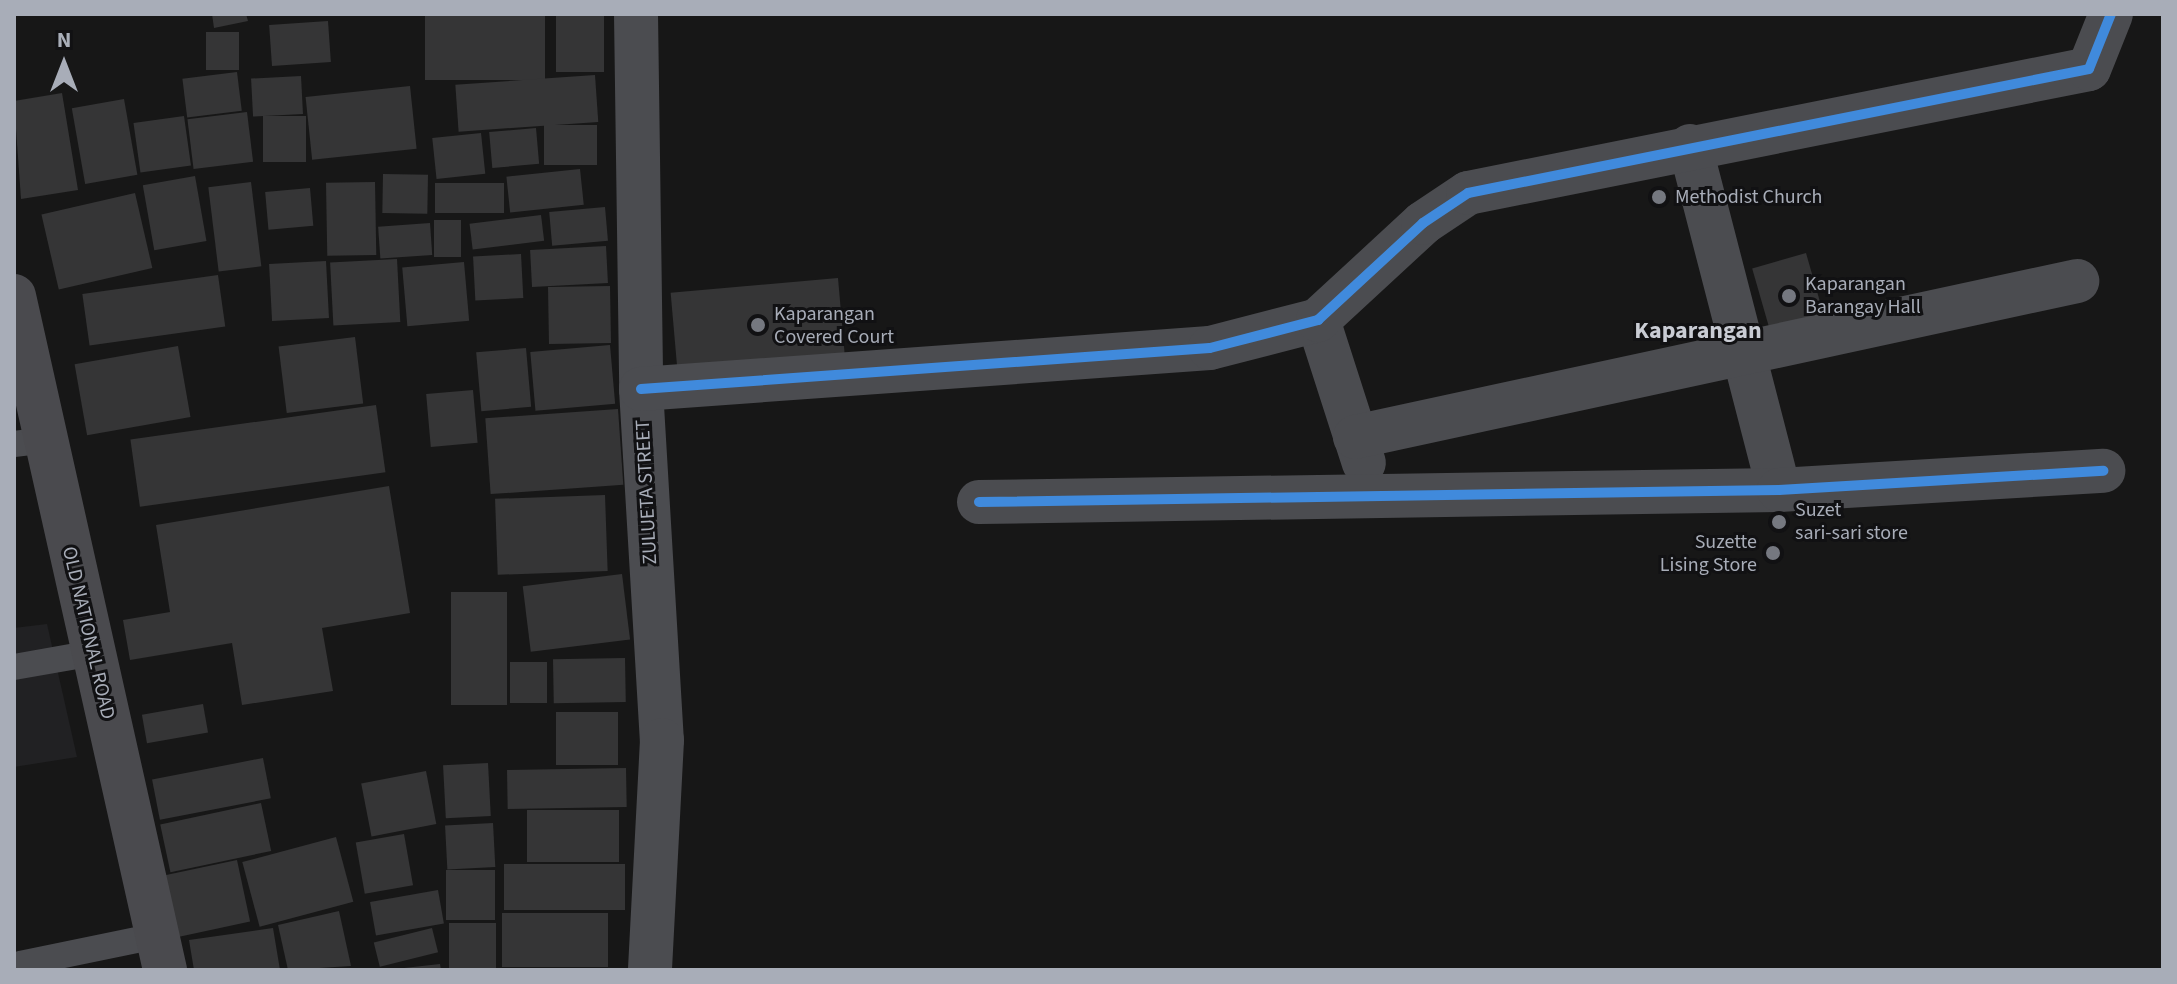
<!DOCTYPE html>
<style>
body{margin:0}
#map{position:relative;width:2177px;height:984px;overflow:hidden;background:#171717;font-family:"Source Sans 3",sans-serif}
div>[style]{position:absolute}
.built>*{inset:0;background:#212123}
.building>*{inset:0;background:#353536;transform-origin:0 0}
.lane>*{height:26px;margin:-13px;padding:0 13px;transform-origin:13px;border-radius:13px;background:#4b4c50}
.street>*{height:44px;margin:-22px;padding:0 22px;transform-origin:22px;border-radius:22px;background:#4b4c50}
.secondary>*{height:44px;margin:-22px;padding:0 22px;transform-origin:22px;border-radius:22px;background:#4a4a4e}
.cycleway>*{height:10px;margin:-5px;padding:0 5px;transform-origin:5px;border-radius:5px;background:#408adc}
.dots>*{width:22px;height:22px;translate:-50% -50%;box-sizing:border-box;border:4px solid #111113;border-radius:50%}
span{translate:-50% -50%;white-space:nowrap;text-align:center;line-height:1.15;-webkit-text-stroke:6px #111113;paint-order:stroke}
.poi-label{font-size:20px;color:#a8adb8}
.left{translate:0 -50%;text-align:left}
.right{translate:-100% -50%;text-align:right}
.street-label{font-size:20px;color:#a8adb8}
.quarter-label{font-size:24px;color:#c9ccd4;font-weight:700}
.frame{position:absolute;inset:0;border:16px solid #a8adb8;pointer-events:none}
.north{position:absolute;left:24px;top:24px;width:80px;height:80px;-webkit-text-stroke:6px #111113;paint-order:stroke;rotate:0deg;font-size:22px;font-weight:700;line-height:32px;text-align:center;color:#a8adb8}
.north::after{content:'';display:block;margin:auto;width:28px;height:36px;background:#a8adb8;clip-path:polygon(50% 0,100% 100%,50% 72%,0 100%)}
</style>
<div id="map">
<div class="built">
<div style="clip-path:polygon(47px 624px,77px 757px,14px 767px,14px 628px)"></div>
</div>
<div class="building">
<div style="clip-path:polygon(212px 14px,246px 14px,248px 21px,214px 28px)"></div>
<div style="left:425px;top:14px;width:120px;height:66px"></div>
<div style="left:556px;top:14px;width:48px;height:58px"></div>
<div style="left:328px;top:21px;width:41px;height:59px;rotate:86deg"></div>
<div style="left:206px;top:32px;width:33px;height:38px"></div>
<div style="left:237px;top:72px;width:39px;height:55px;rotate:83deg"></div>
<div style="left:595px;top:75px;width:47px;height:140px;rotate:86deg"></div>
<div style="left:301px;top:76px;width:38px;height:50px;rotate:87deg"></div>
<div style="left:410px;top:86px;width:63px;height:105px;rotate:84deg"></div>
<div style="clip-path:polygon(62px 93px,78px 190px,21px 199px,14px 101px)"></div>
<div style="left:124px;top:99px;width:77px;height:53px;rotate:80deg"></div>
<div style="left:247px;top:112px;width:50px;height:60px;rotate:83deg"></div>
<div style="left:184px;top:116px;width:50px;height:51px;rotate:82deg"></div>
<div style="left:263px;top:116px;width:43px;height:46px"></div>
<div style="left:597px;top:125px;width:40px;height:53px;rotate:90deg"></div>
<div style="left:536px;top:128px;width:36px;height:47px;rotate:85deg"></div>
<div style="left:481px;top:133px;width:41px;height:49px;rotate:84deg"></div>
<div style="left:580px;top:169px;width:36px;height:74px;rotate:84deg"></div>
<div style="left:383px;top:174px;width:45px;height:39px;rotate:1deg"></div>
<div style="left:195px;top:176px;width:66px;height:53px;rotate:80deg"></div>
<div style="left:251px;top:182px;width:85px;height:43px;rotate:83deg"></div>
<div style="left:375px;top:182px;width:73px;height:49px;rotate:89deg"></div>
<div style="left:504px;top:183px;width:30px;height:69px;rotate:90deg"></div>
<div style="left:310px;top:188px;width:38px;height:45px;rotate:85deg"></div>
<div style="left:135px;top:193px;width:77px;height:96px;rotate:77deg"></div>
<div style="left:605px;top:207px;width:34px;height:56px;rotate:85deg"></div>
<div style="left:541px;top:215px;width:26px;height:72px;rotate:83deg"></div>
<div style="left:434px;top:220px;width:27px;height:37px"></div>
<div style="left:430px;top:223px;width:32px;height:52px;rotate:86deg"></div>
<div style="left:606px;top:246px;width:37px;height:76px;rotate:87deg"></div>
<div style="left:1806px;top:253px;width:73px;height:56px;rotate:74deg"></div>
<div style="left:521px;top:254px;width:44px;height:48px;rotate:87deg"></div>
<div style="left:397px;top:259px;width:63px;height:67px;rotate:87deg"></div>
<div style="left:326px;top:261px;width:57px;height:57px;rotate:87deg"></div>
<div style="left:464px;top:262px;width:59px;height:62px;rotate:85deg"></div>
<div style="left:218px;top:275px;width:52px;height:137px;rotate:82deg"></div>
<div style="left:838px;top:278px;width:77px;height:168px;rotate:85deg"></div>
<div style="left:610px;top:286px;width:57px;height:62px;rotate:89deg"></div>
<div style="left:355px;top:337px;width:67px;height:77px;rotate:83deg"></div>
<div style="left:610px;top:345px;width:59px;height:80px;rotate:85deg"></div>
<div style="left:178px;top:346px;width:72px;height:105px;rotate:80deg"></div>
<div style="left:526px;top:348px;width:59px;height:50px;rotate:85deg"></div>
<div style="left:473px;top:390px;width:53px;height:47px;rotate:85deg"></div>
<div style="left:376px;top:405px;width:68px;height:248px;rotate:82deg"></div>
<div style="left:618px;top:409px;width:76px;height:133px;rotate:86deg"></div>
<div style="clip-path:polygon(389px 486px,410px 613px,322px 628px,333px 691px,242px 705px,232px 643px,130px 660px,123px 620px,170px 612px,156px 525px)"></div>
<div style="left:605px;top:495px;width:76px;height:110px;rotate:88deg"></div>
<div style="left:622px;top:574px;width:66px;height:100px;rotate:83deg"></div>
<div style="left:451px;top:592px;width:56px;height:113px"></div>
<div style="left:625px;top:658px;width:44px;height:72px;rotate:89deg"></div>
<div style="left:510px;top:662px;width:37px;height:41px"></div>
<div style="left:203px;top:704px;width:29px;height:62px;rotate:80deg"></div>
<div style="left:618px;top:712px;width:53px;height:62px;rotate:90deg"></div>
<div style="left:263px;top:758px;width:41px;height:113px;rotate:79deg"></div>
<div style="left:488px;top:763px;width:53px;height:45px;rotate:87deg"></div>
<div style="left:626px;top:768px;width:39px;height:119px;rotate:89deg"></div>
<div style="left:426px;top:771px;width:54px;height:66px;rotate:79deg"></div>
<div style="left:261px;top:803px;width:49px;height:103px;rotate:78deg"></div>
<div style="left:527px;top:810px;width:92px;height:52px"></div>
<div style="left:493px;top:823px;width:44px;height:48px;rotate:87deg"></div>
<div style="left:404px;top:834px;width:52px;height:49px;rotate:80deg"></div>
<div style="left:336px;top:837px;width:67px;height:97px;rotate:75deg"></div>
<div style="left:237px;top:860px;width:63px;height:76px;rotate:78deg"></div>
<div style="left:625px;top:864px;width:46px;height:121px;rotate:90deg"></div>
<div style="left:495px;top:870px;width:50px;height:49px;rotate:90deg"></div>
<div style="left:438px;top:890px;width:34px;height:69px;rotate:80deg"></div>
<div style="clip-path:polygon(339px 911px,351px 966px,288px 970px,278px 925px)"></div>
<div style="left:502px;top:913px;width:106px;height:54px"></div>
<div style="left:449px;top:923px;width:47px;height:45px"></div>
<div style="clip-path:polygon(273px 928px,280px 970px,194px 970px,189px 940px)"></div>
<div style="left:432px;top:928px;width:25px;height:60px;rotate:76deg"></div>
<div style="clip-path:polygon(440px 964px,441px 970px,404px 970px,404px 968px)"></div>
</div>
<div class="lane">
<div style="left:14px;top:444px;width:31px;rotate:-7deg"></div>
<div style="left:14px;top:667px;width:80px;rotate:-10deg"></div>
<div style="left:20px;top:964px;width:140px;rotate:-11.6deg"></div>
</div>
<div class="street">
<div style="left:636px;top:14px;width:375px;rotate:89.2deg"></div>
<div style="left:641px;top:389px;width:352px;rotate:86.6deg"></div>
<div style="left:662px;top:740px;width:230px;rotate:93deg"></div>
<div style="left:1690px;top:146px;width:355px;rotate:75.5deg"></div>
<div style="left:1318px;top:320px;width:150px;rotate:72.2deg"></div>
<div style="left:641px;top:389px;width:570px;rotate:-4.12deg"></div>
<div style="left:1210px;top:348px;width:112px;rotate:-14.5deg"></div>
<div style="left:1318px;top:320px;width:143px;rotate:-42.7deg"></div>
<div style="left:1423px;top:223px;width:54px;rotate:-33.7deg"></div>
<div style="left:1468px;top:193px;width:633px;rotate:-11.29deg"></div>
<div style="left:2089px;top:69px;width:59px;rotate:-68.2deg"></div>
<div style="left:1355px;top:437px;width:739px;rotate:-12.19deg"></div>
<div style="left:979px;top:502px;width:800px;rotate:-0.86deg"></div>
<div style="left:1779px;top:490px;width:325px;rotate:-3.4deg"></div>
</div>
<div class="secondary">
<div style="left:14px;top:296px;width:691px;rotate:77.37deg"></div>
</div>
<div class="cycleway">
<div style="left:641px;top:389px;width:570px;rotate:-4.12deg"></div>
<div style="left:1210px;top:348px;width:112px;rotate:-14.5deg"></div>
<div style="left:1318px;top:320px;width:143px;rotate:-42.7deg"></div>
<div style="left:1423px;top:223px;width:54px;rotate:-33.7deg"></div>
<div style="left:1468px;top:193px;width:633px;rotate:-11.29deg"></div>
<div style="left:2089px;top:69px;width:59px;rotate:-68.2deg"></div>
<div style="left:979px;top:502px;width:800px;rotate:-0.86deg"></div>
<div style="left:1779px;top:490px;width:325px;rotate:-3.4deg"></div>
</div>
<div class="dots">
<div style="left:1659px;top:197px;background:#757880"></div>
<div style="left:1789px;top:296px;background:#757880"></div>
<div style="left:758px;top:325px;background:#757880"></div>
<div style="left:1779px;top:522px;background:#757880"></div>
<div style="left:1773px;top:553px;background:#757880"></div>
</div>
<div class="poi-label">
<span class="left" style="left:1675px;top:197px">Methodist Church</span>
<span class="left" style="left:1805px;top:296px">Kaparangan<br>Barangay Hall</span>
<span class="left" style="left:774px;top:326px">Kaparangan<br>Covered Court</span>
<span class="left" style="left:1795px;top:522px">Suzet<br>sari-sari store</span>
<span class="right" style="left:1757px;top:554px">Suzette<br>Lising Store</span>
</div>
<div class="street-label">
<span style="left:647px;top:492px;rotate:-93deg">ZULUETA STREET</span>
<span style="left:88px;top:633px;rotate:77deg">OLD NATIONAL ROAD</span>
</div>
<div class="quarter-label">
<span style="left:1698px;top:331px">Kaparangan</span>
</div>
<div class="frame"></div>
<div class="north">N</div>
</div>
